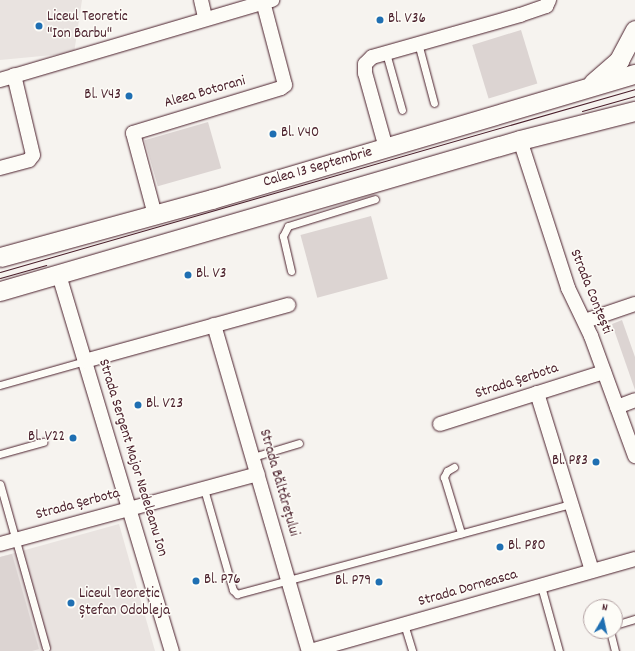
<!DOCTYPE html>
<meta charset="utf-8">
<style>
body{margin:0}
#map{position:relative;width:635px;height:651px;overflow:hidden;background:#f6f3ef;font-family:Dekko,sans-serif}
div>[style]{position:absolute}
.built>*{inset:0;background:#e9e3e0}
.green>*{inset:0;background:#dcd4d2;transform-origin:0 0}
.roads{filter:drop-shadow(0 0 1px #4a1f2b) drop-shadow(0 0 1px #4a1f2b)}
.lane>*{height:7px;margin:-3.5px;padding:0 3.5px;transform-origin:3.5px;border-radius:3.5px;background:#fdfcf7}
.street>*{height:14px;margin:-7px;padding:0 7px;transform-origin:7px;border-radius:7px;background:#fdfcf7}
.secondary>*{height:19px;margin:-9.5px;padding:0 9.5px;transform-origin:9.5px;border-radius:9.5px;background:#fdfcf7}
.tram>*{height:1px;margin:-0.5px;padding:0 0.5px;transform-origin:0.5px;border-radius:0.5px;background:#4a1f2b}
.dots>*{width:11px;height:11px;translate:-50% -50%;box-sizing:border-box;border:2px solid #fdfcf7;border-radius:50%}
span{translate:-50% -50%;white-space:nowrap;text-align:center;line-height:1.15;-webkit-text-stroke:3px #fdfcf7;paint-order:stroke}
.poi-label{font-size:15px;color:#4a1f2b}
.left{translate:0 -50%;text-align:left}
.right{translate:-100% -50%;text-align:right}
.street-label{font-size:15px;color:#4a1f2b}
.north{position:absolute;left:583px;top:599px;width:40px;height:40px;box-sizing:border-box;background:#fdfcf7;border:1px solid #b5a4a5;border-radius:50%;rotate:9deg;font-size:11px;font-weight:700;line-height:16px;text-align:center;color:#4a1f2b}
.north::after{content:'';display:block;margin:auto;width:14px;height:18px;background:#1f6fb2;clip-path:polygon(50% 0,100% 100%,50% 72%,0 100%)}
</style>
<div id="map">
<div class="built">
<div style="clip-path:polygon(0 0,82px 0,74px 53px,0 60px)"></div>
<div style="clip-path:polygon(119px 524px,155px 651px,0 651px,0 557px)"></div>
</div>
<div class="green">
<div style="left:521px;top:30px;width:56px;height:51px;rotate:73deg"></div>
<div style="left:208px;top:122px;width:48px;height:66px;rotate:74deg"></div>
<div style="left:371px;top:216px;width:65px;height:73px;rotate:75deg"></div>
<div style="clip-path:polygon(622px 320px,635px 357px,635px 390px,612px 324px)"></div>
<div style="clip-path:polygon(12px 554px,39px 649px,32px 651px,0 651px,0 557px)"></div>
</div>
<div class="roads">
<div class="lane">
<div style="left:418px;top:43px;width:62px;rotate:75.1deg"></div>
<div style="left:386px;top:53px;width:59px;rotate:74.3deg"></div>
<div style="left:291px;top:271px;width:36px;rotate:-103deg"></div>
<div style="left:283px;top:236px;width:11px;rotate:-63deg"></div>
<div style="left:288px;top:226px;width:91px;rotate:-17.2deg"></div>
<div style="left:0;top:385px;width:88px;rotate:-15.8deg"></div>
<div style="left:0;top:454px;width:45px;rotate:-15.6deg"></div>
<div style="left:253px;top:457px;width:48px;rotate:-16.9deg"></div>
<div style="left:454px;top:467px;width:8px;rotate:150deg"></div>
<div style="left:447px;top:471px;width:7px;rotate:117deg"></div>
<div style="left:444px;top:477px;width:59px;rotate:73.1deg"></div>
<div style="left:0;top:484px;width:170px;rotate:74.3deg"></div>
<div style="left:204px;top:489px;width:105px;rotate:74deg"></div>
<div style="left:233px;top:590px;width:6px;rotate:45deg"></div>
<div style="left:237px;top:594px;width:346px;rotate:-15.1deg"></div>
<div style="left:541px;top:586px;width:67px;rotate:74.5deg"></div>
<div style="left:404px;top:624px;width:28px;rotate:73deg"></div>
<div style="left:615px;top:625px;width:21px;rotate:-17deg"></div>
<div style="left:610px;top:631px;width:21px;rotate:76deg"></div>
</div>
<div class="street">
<div style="left:201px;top:0;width:18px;rotate:77deg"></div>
<div style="left:0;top:80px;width:284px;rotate:-16.4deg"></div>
<div style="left:520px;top:140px;width:156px;rotate:72deg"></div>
<div style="left:568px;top:288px;width:53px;rotate:64.4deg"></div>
<div style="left:591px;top:336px;width:128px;rotate:69.9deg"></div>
<div style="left:386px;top:148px;width:78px;rotate:-105.6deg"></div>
<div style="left:365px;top:73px;width:9px;rotate:-90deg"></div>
<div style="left:365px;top:64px;width:10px;rotate:-45deg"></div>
<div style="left:372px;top:57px;width:154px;rotate:-15.8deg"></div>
<div style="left:520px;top:15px;width:28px;rotate:-19deg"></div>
<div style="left:546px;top:6px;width:7px;rotate:-63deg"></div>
<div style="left:0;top:168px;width:30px;rotate:-15deg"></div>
<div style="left:29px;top:160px;width:6px;rotate:-51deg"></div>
<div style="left:33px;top:155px;width:82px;rotate:-103.4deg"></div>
<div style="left:155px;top:215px;width:85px;rotate:-105deg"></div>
<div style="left:133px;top:133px;width:155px;rotate:-16.9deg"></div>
<div style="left:281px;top:88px;width:5px;rotate:-37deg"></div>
<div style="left:285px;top:85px;width:86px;rotate:-104.8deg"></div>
<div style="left:59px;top:275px;width:393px;rotate:73.3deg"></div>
<div style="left:585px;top:321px;width:53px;rotate:-18.8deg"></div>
<div style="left:214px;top:325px;width:340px;rotate:73.8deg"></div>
<div style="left:85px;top:361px;width:211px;rotate:-15.4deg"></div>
<div style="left:537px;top:393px;width:186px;rotate:72.8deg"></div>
<div style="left:617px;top:407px;width:19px;rotate:-21deg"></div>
<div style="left:440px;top:424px;width:172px;rotate:-17.6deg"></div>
<div style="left:0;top:544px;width:267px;rotate:-15.2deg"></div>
<div style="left:310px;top:651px;width:338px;rotate:-15.8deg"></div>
</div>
<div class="secondary">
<div style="left:593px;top:83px;width:35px;rotate:-41deg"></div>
<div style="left:619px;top:60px;width:34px;rotate:-62deg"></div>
<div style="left:0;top:257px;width:220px;rotate:-15.3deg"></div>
<div style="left:212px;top:199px;width:441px;rotate:-16.5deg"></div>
<div style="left:0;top:291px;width:541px;rotate:-16.19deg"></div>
<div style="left:520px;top:140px;width:119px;rotate:-14.2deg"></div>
</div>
</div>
<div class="tram">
<div style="left:582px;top:111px;width:55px;rotate:-15.8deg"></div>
<div style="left:0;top:272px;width:661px;rotate:-16.08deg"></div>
<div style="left:0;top:278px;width:48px;rotate:-15.8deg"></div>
</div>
<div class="dots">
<div style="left:380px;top:20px;background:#1f6fb2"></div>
<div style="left:39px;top:26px;background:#1f6fb2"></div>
<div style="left:129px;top:96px;background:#1f6fb2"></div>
<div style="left:273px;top:134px;background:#1f6fb2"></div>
<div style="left:188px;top:275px;background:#1f6fb2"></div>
<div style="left:138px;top:405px;background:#1f6fb2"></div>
<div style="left:73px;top:438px;background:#1f6fb2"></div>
<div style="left:596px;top:462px;background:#1f6fb2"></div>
<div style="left:500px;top:547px;background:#1f6fb2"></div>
<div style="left:196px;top:581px;background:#1f6fb2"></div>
<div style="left:379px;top:582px;background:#1f6fb2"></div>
<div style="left:71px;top:603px;background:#1f6fb2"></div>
</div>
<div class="poi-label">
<span class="left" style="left:47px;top:26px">Liceul Teoretic<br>"Ion Barbu"</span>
<span class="left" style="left:388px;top:20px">Bl. V36</span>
<span class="right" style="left:121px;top:96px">Bl. V43</span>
<span class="left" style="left:281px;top:134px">Bl. V40</span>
<span class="left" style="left:196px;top:275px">Bl. V3</span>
<span class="left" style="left:146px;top:405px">Bl. V23</span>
<span class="right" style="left:65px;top:438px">Bl. V22</span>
<span class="right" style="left:588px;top:462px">Bl. P83</span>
<span class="left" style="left:508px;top:547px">Bl. P80</span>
<span class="left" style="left:204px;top:581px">Bl. P76</span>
<span class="right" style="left:371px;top:582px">Bl. P79</span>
<span class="left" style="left:79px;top:603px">Liceul Teoretic<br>Ștefan Odobleja</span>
</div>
<div class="street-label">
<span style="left:205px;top:93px;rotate:-16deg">Aleea Botorani</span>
<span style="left:318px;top:168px;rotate:-16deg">Calea 13 Septembrie</span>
<span style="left:590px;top:292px;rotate:68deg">Strada Conțești</span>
<span style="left:517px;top:382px;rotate:-18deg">Strada Șerbota</span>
<span style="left:132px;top:458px;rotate:73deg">Strada Sergent Major Nedeleanu Ion</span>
<span style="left:278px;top:483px;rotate:74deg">Strada Băltărețului</span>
<span style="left:78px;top:505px;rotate:-15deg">Strada Șerbota</span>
<span style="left:468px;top:589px;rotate:-16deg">Strada Dorneasca</span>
</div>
<div class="north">N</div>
</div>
